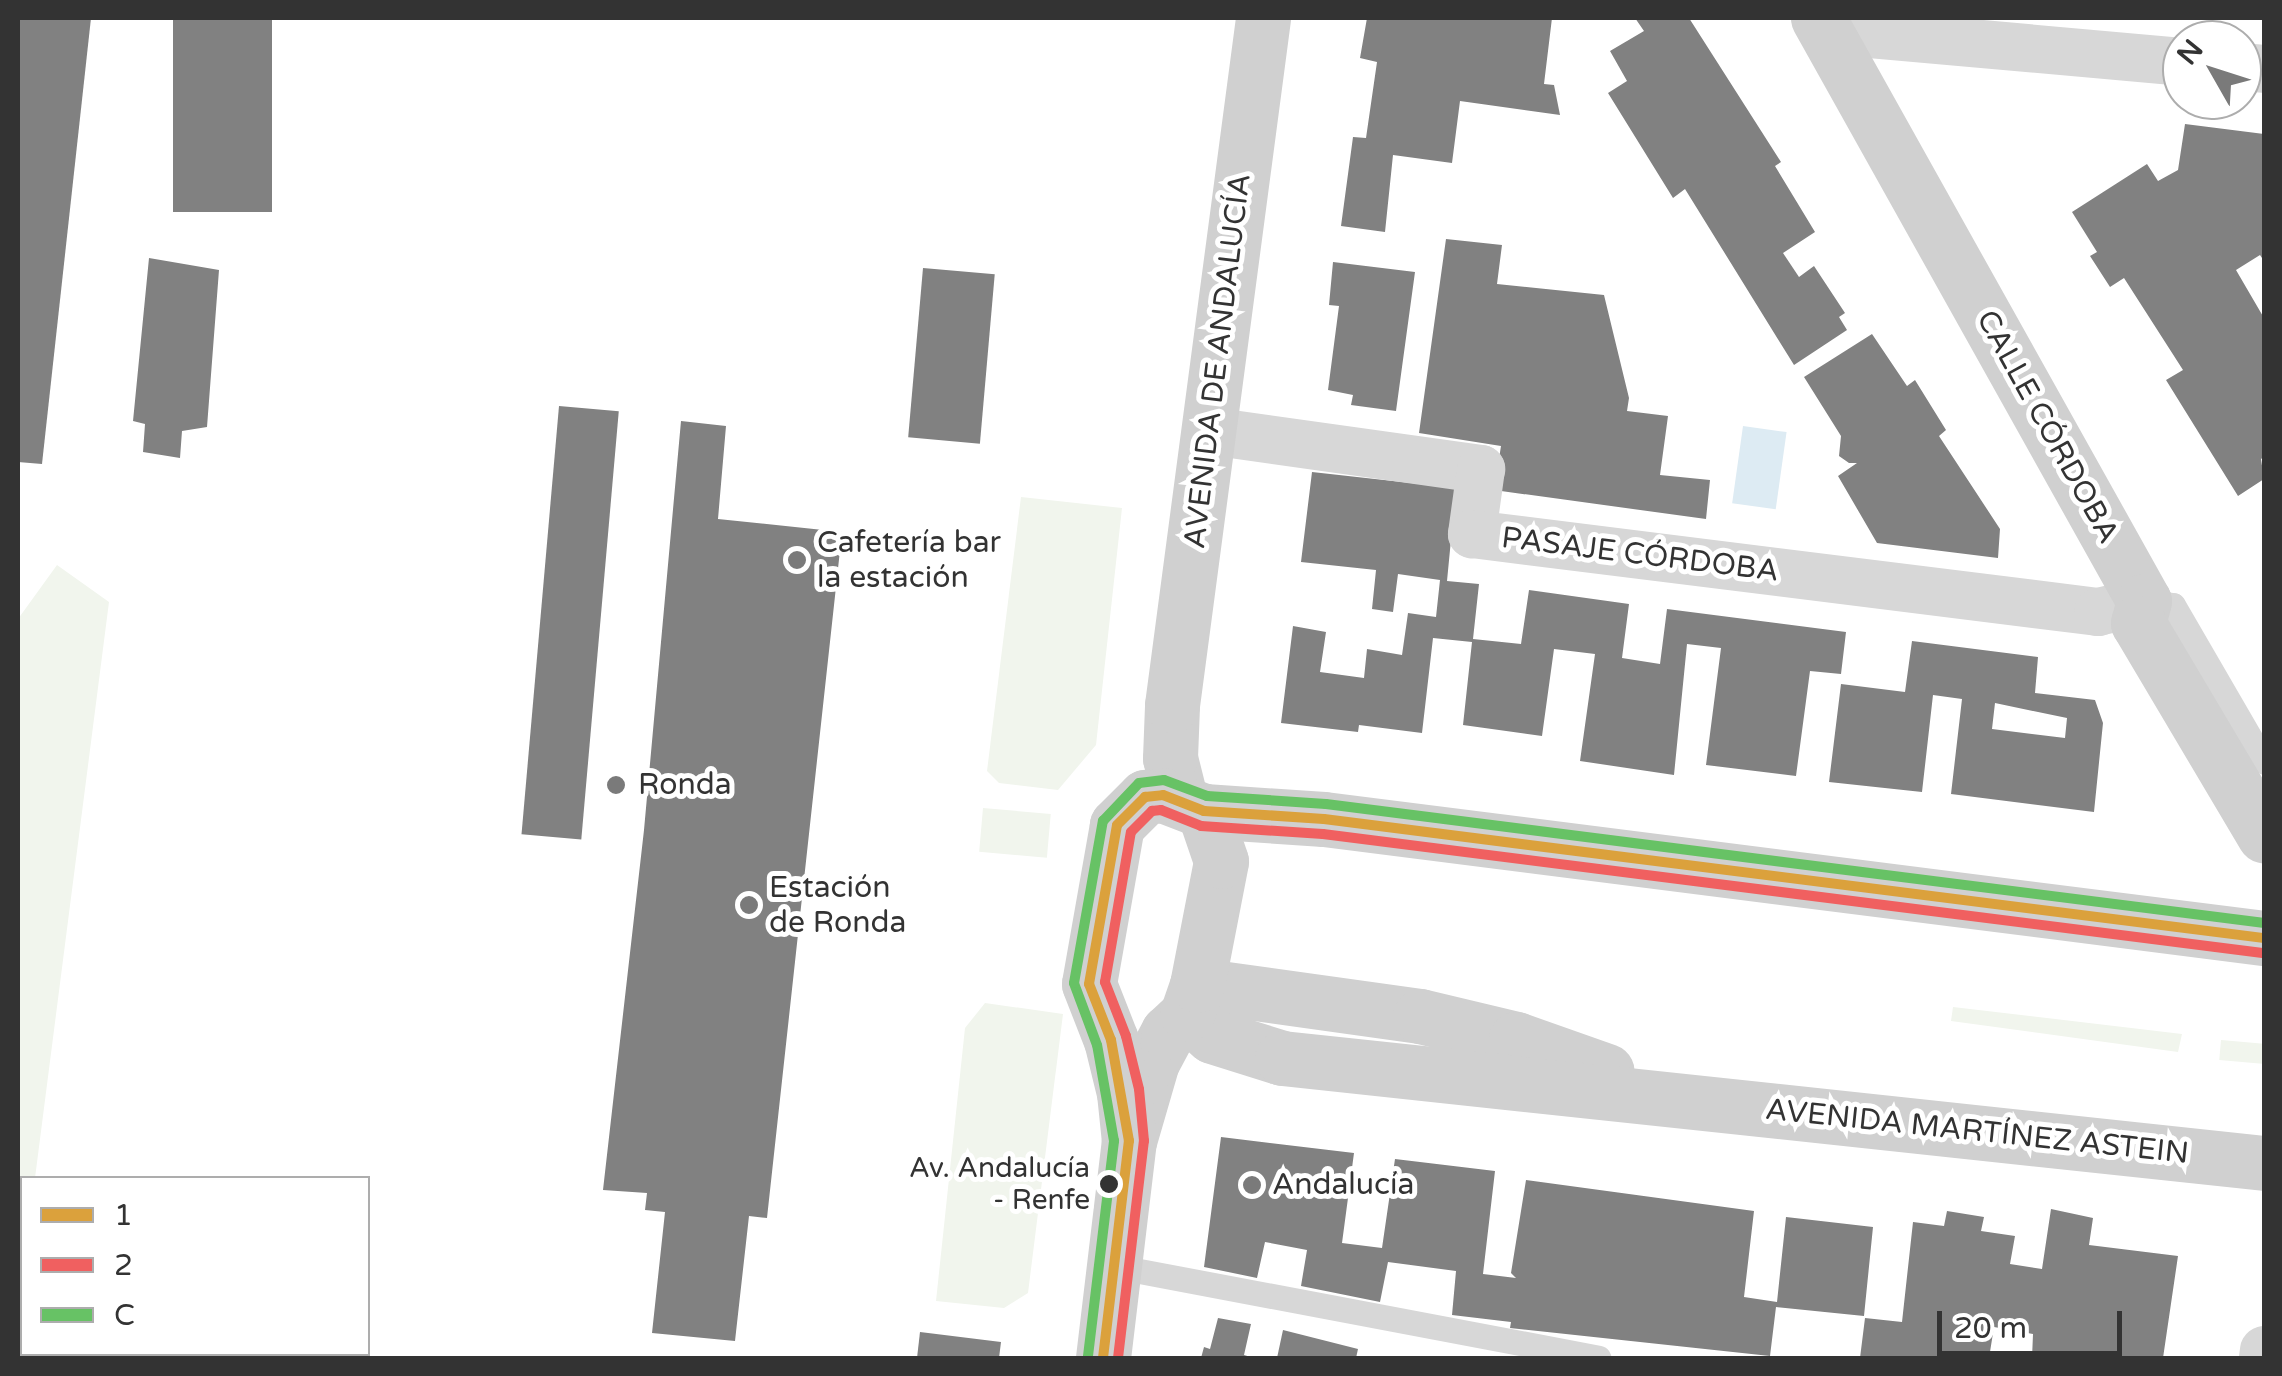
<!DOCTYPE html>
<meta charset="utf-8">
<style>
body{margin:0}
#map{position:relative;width:2282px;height:1376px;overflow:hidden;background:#fff;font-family:"Varela Round",sans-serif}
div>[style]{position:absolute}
.green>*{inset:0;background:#f1f5ed;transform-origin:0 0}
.water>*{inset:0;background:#ddebf3;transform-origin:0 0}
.building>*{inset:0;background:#818181;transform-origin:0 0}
.lane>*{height:25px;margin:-12.5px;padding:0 12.5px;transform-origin:12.5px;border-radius:12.5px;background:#d7d7d7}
.street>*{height:48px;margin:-24px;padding:0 24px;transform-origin:24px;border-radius:24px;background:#d7d7d7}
.secondary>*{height:55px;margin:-27.5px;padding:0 27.5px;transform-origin:27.5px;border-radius:27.5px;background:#d0d0d0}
.bus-1>*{height:10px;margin:-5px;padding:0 5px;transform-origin:5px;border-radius:5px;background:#dba13c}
.bus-2>*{height:10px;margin:-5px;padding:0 5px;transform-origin:5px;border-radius:5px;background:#f06060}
.bus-3>*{height:10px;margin:-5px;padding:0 5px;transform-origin:5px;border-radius:5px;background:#67c265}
.dots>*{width:28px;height:28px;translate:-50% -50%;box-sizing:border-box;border:5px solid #fff;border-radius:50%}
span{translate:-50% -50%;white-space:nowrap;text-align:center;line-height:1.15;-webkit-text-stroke:10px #fff;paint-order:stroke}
.bus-label{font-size:28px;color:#333}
.right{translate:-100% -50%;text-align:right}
.street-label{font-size:30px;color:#333}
.poi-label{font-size:30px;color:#333}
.left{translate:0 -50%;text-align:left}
.frame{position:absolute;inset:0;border:20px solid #333;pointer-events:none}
.legend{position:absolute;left:20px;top:1176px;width:350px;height:180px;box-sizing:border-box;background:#fff;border:2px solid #adadad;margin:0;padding:12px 18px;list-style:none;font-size:30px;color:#333}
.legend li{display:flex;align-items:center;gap:20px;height:50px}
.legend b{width:50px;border:2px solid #adadad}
.north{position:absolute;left:2162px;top:20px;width:100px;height:100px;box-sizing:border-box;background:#fff;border:2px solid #adadad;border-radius:50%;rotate:309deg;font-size:28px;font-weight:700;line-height:40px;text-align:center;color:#333}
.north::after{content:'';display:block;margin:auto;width:35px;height:45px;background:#7a7a7a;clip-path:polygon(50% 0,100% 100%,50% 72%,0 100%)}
.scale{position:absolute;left:1937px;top:1311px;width:185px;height:45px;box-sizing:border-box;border:5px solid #333;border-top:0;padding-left:12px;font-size:30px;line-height:35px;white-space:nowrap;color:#333;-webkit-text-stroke:8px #fff;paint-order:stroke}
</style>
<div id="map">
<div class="green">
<div style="clip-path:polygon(1021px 497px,1122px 508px,1096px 745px,1058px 790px,999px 783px,987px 771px)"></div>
<div style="clip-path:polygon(57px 565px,109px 602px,35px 1178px,22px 1178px,22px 1269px,18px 1306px,18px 619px)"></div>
<div style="left:983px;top:808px;width:68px;height:44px;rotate:5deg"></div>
<div style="clip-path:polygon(985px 1003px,1063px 1014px,1028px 1293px,1004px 1308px,936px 1301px,965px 1028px)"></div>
<div style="clip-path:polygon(1953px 1007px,2182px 1034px,2178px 1052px,1951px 1021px)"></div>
<div style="left:2221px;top:1040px;width:43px;height:20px;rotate:5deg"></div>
</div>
<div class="water">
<div style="left:1743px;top:426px;width:44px;height:78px;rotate:8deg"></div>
</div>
<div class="building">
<div style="clip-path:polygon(18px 18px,91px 18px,42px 464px,18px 462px)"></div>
<div style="left:173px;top:18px;width:99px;height:194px"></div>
<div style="clip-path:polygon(1367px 18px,1552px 18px,1544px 84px,1554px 85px,1560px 115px,1460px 101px,1452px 163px,1393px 155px,1385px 232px,1341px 226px,1353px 137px,1366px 138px,1377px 62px,1360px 58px)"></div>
<div style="clip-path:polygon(1635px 18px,1689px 18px,1781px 162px,1775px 166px,1815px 232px,1783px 253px,1799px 277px,1814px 266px,1845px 313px,1839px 317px,1847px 330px,1794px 365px,1685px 189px,1673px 198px,1608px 93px,1627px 81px,1610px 51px,1644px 31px)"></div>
<div style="clip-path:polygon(2185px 124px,2264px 134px,2264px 261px,2260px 255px,2236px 270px,2264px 318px,2264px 457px,2261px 459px,2264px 479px,2238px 496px,2166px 380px,2183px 370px,2124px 278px,2110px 287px,2090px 256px,2097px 252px,2072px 212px,2147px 164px,2158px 181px,2178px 170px)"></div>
<div style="clip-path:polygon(1446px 239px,1502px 245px,1497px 284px,1604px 295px,1629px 398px,1627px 411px,1668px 416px,1660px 475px,1710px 480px,1706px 519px,1494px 490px,1501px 446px,1419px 433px)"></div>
<div style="clip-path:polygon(149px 258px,219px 270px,207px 427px,182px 431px,180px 458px,143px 452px,145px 424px,133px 421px)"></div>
<div style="clip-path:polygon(1333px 262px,1415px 272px,1396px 411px,1351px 405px,1353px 395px,1328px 390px,1339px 306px,1329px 305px)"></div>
<div style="left:923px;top:268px;width:72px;height:170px;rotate:5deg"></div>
<div style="clip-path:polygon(1872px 334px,1907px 386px,1915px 380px,1946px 430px,1939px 436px,2000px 529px,1998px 558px,1877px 543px,1838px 476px,1857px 463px,1849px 463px,1839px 456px,1841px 436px,1804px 377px)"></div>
<div style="left:559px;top:406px;width:60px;height:430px;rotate:5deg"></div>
<div style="clip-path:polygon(681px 421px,726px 426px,718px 519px,842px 532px,767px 1218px,749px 1216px,735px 1341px,652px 1333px,665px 1212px,645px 1210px,647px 1193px,603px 1190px,644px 830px)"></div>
<div style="clip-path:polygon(1312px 472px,1456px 488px,1447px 581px,1479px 584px,1473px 639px,1521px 644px,1529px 590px,1629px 604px,1622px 658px,1660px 664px,1667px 609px,1846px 632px,1841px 674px,1810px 671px,1796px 776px,1706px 765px,1721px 648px,1687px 644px,1674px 775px,1580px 761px,1595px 654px,1554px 649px,1542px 736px,1463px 725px,1472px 642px,1433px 638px,1422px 733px,1359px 725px,1358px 732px,1281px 723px,1293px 626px,1326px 632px,1320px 672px,1364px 678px,1367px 649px,1402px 655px,1408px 613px,1436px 617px,1440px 580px,1398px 574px,1393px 612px,1372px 609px,1376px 570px,1301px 562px)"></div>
<div style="clip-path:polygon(evenodd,1912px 641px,2038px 657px,2035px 693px,2095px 700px,2103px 723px,2094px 812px,1951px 794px,1962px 699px,1933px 695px,1922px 792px,1829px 782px,1841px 684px,1905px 692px,1912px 641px,1995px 703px,2067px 718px,2065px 738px,1992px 729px,1995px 703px)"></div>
<div style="clip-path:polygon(1221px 1137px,1354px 1153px,1342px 1243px,1382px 1248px,1395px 1159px,1495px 1171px,1483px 1274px,1516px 1278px,1511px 1273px,1526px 1180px,1754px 1211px,1744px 1297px,1777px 1302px,1786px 1217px,1873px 1227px,1864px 1316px,1776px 1307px,1770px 1356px,1510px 1328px,1511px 1322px,1452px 1315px,1456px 1271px,1388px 1262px,1380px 1302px,1301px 1286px,1307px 1250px,1265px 1242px,1257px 1278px,1204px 1267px)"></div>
<div style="clip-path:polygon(2051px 1209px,2093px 1218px,2089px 1245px,2178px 1256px,2163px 1358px,2032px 1358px,2033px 1334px,1994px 1327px,1989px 1358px,1860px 1358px,1865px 1318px,1902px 1322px,1913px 1222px,1944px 1226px,1947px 1211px,1984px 1217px,1981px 1231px,2015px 1236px,2010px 1264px,2042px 1269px)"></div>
<div style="clip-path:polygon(1218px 1318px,1251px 1324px,1244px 1355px,1254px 1358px,1201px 1358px,1204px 1347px,1210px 1349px)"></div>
<div style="clip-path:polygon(1283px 1330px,1358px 1349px,1356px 1358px,1277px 1358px)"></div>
<div style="clip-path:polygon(920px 1332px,1001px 1342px,999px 1358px,917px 1358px)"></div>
</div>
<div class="lane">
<div style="left:2144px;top:601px;width:29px;rotate:8deg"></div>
<div style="left:2173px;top:605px;width:181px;rotate:59.9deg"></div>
<div style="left:1113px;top:1266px;width:494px;rotate:10.7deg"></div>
</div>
<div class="street">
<div style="left:1825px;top:30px;width:358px;rotate:5.1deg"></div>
<div style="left:2242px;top:67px;width:22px;rotate:5deg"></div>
<div style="left:1210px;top:431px;width:274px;rotate:8deg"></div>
<div style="left:1481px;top:469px;width:66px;rotate:97.9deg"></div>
<div style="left:1472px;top:534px;width:631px;rotate:7.1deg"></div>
<div style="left:2098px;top:612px;width:47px;rotate:-13.4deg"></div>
<div style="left:2263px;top:1358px;width:8px;rotate:-83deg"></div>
</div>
<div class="secondary">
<div style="left:1818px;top:18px;width:668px;rotate:60.79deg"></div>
<div style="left:2144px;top:601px;width:23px;rotate:105deg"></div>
<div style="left:2138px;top:623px;width:247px;rotate:59.3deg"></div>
<div style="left:1180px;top:798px;width:41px;rotate:-104deg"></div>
<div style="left:1170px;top:758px;width:53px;rotate:-87.8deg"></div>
<div style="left:1172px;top:705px;width:693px;rotate:-82.45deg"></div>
<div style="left:1204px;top:811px;width:120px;rotate:3.8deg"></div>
<div style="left:1324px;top:819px;width:948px;rotate:7.22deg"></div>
<div style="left:1197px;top:985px;width:225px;rotate:7.9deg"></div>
<div style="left:1420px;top:1016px;width:99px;rotate:13.5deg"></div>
<div style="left:1516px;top:1039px;width:96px;rotate:19.4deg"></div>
<div style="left:1187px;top:1014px;width:33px;rotate:41deg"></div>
<div style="left:1212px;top:1036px;width:73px;rotate:17.4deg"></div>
<div style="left:1282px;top:1058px;width:988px;rotate:6.1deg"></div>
<div style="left:1103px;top:1358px;width:219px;rotate:-83.2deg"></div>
<div style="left:1129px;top:1141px;width:82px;rotate:-73.8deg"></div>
<div style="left:1152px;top:1062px;width:34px;rotate:-62deg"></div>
<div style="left:1168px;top:1032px;width:26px;rotate:-43deg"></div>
<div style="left:1187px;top:1014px;width:31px;rotate:-71deg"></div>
<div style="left:1197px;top:985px;width:126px;rotate:-79deg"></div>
<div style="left:1221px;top:861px;width:53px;rotate:-108.8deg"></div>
<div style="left:1204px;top:811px;width:44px;rotate:-158.7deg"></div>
<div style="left:1163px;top:795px;width:18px;rotate:174deg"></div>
<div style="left:1145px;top:797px;width:40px;rotate:135deg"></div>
<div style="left:1117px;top:825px;width:161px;rotate:100deg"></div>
<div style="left:1089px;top:984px;width:60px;rotate:68.6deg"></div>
<div style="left:1111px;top:1040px;width:55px;rotate:76.2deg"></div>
<div style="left:1124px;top:1093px;width:48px;rotate:84.1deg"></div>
</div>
<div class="bus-1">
<div style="left:1103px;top:1358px;width:219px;rotate:-83.2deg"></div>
<div style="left:1129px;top:1141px;width:103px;rotate:-100.1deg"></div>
<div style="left:1111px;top:1040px;width:60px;rotate:-111.4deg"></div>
<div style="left:1089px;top:984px;width:161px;rotate:-80deg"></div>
<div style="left:1117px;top:825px;width:40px;rotate:-45deg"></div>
<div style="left:1145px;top:797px;width:18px;rotate:-6deg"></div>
<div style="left:1163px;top:795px;width:44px;rotate:21.3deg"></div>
<div style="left:1204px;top:811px;width:120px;rotate:3.8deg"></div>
<div style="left:1324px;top:819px;width:948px;rotate:7.22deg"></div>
</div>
<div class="bus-2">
<div style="left:1118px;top:1358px;width:219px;rotate:-83.2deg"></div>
<div style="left:1144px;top:1141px;width:52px;rotate:-95.5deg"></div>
<div style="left:1139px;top:1089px;width:55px;rotate:-103.8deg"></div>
<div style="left:1126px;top:1036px;width:58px;rotate:-111.3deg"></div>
<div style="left:1105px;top:982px;width:152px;rotate:-80.2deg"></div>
<div style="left:1131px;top:832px;width:30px;rotate:-45deg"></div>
<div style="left:1152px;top:811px;width:9px;rotate:-6deg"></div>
<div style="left:1161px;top:810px;width:43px;rotate:21.8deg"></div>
<div style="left:1201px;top:826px;width:122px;rotate:3.8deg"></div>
<div style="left:1323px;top:834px;width:947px;rotate:7.22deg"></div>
</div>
<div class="bus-3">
<div style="left:1088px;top:1356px;width:217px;rotate:-83.1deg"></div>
<div style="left:1114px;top:1141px;width:97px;rotate:-100deg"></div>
<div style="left:1097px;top:1045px;width:66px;rotate:-110.4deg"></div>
<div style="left:1074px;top:983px;width:165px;rotate:-79.9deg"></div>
<div style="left:1103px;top:821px;width:52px;rotate:-46.5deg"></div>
<div style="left:1139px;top:783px;width:25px;rotate:-7deg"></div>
<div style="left:1164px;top:780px;width:46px;rotate:20.4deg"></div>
<div style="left:1207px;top:796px;width:119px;rotate:3.8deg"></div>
<div style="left:1326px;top:804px;width:946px;rotate:7.23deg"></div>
</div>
<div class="dots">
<div style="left:797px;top:560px;background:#7a7a7a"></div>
<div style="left:616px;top:785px;background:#7a7a7a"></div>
<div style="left:749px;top:905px;background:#7a7a7a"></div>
<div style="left:1109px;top:1184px;background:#333"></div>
<div style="left:1252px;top:1185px;background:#7a7a7a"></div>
</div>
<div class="bus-label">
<span class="right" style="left:1090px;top:1184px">Av. Andalucía<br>- Renfe</span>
</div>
<div class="street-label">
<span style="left:1218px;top:361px;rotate:-83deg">AVENIDA DE ANDALUCÍA</span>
<span style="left:2047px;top:427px;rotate:61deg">CALLE CÓRDOBA</span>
<span style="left:1640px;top:555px;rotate:7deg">PASAJE CÓRDOBA</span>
<span style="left:1977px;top:1132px;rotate:6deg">AVENIDA MARTÍNEZ ASTEIN</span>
</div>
<div class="poi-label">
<span class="left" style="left:817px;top:560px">Cafetería bar<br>la estación</span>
<span class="left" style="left:638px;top:785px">Ronda</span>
<span class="left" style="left:769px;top:905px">Estación<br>de Ronda</span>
<span class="left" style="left:1272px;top:1185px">Andalucía</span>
</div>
<div class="frame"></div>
<ul class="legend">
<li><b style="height:12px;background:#dba13c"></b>1</li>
<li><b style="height:12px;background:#f06060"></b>2</li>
<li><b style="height:12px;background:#67c265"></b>C</li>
</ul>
<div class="north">N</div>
<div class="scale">20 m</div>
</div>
